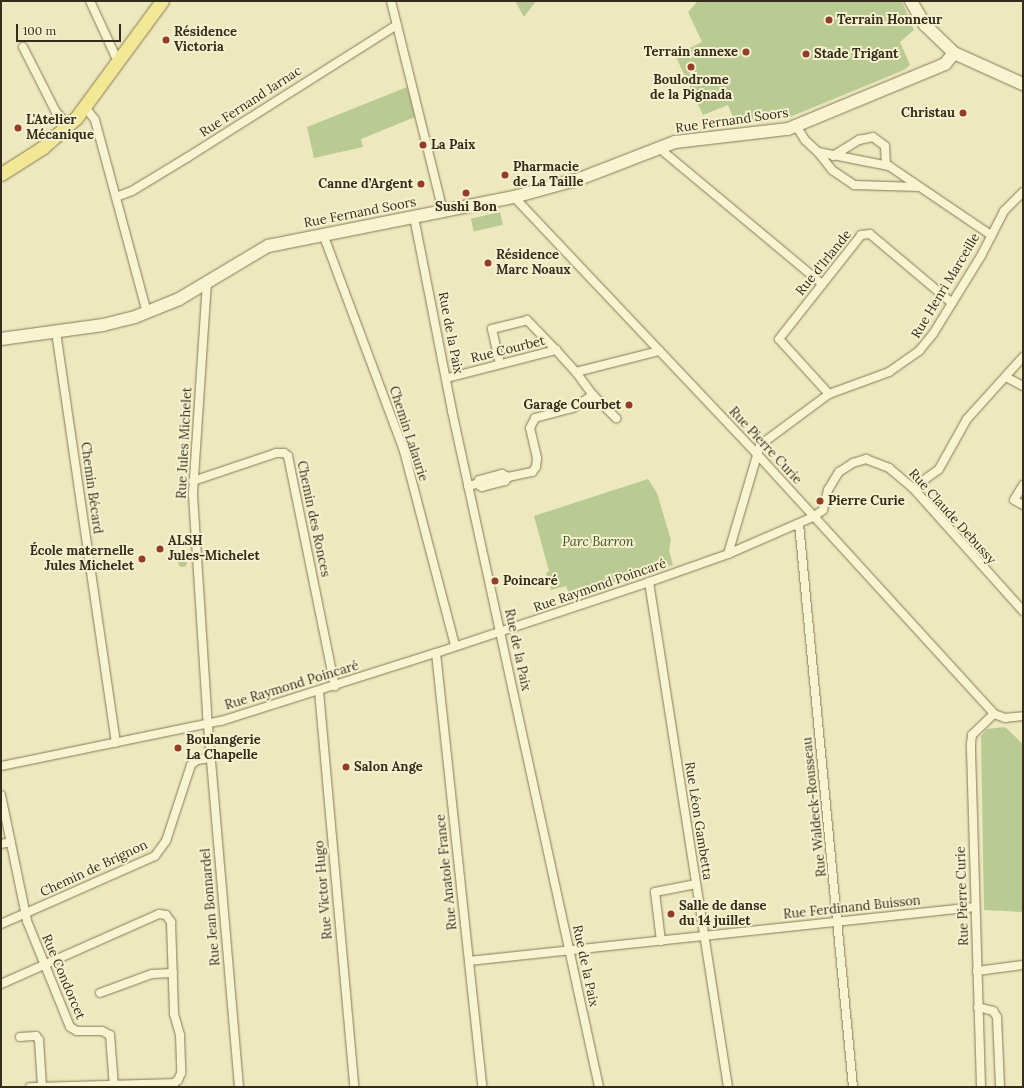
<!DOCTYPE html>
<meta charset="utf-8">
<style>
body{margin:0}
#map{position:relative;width:1024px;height:1088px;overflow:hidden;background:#ede8be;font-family:Lora,serif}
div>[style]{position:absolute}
.green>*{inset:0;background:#b9cb93;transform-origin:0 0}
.round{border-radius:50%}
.roads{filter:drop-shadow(0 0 1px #857957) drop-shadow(0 0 1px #857957)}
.street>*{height:8px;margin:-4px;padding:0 4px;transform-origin:4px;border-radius:4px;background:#f8f4d1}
.secondary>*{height:12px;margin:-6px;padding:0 6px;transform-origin:6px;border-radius:6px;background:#f8f4d1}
.primary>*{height:13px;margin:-6.5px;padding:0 6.5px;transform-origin:6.5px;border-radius:6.5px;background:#f1e795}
.dots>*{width:11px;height:11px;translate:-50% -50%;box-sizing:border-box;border:2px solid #f5f1ce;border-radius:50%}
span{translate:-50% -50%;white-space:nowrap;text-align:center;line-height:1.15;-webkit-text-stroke:4px #f5f1ce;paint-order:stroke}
.poi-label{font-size:13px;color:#352d1c;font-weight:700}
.left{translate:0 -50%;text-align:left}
.right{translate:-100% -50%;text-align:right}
.street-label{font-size:13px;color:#352d1c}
.park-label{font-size:13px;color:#3c5122;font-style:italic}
.frame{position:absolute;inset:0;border:2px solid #352d1c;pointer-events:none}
.scale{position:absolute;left:16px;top:24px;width:105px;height:18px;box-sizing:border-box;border:2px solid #352d1c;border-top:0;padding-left:5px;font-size:12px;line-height:14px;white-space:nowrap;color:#352d1c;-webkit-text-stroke:3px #f5f1ce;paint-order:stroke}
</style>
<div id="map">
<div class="green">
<div style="clip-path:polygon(515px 1px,536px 1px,524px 17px)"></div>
<div style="clip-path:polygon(698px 1px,902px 1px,914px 30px,900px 42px,910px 65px,904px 70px,785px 119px,771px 118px,769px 121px,736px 125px,728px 105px,703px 115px,675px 55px,702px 42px,688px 12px)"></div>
<div style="clip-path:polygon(407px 87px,415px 117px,361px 139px,363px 147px,314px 158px,307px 127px)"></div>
<div style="left:500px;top:212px;width:13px;height:30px;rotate:77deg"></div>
<div style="clip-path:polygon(648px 479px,657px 493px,671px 540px,669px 550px,673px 565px,571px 598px,566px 586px,551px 590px,546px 573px,549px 571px,534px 516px)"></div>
<div class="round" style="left:177.5px;top:557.5px;width:9px;height:9px"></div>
<div style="clip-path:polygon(1005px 727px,1023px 744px,1023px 912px,984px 910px,981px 736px,987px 729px)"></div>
</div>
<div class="roads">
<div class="street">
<div style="left:90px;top:1px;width:60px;rotate:65.2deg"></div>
<div style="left:115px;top:55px;width:7px;rotate:45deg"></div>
<div style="left:391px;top:1px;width:216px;rotate:76.1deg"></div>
<div style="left:23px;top:47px;width:73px;rotate:63.1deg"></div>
<div style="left:56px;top:112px;width:18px;rotate:47deg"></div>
<div style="left:85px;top:107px;width:16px;rotate:52deg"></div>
<div style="left:95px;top:120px;width:200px;rotate:74.9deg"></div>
<div style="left:796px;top:126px;width:17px;rotate:57deg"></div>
<div style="left:805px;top:140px;width:18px;rotate:43deg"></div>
<div style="left:818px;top:152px;width:72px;rotate:11.2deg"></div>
<div style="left:889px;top:166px;width:123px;rotate:34.1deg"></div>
<div style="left:659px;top:148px;width:212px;rotate:39.8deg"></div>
<div style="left:818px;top:152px;width:23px;rotate:52deg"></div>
<div style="left:832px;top:170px;width:27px;rotate:34deg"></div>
<div style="left:854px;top:185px;width:65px;rotate:1.8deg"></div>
<div style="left:833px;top:156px;width:31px;rotate:-32deg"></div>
<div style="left:859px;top:140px;width:14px;rotate:-12deg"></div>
<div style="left:873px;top:137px;width:15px;rotate:37deg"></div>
<div style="left:885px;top:146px;width:18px;rotate:87deg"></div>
<div style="left:116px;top:197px;width:17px;rotate:-21deg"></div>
<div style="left:132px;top:191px;width:66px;rotate:-31.3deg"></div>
<div style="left:188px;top:157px;width:247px;rotate:-32.3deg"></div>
<div style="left:514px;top:197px;width:352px;rotate:46.6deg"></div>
<div style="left:756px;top:453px;width:353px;rotate:47.6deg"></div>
<div style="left:994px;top:714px;width:12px;rotate:20deg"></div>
<div style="left:1005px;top:718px;width:18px;rotate:-6deg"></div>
<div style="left:414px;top:217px;width:198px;rotate:78.9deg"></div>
<div style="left:452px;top:411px;width:692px;rotate:77.73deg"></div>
<div style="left:323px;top:234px;width:232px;rotate:69.5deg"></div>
<div style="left:404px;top:451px;width:201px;rotate:75.3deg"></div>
<div style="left:207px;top:282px;width:213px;rotate:93.8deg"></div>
<div style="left:193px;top:495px;width:219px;rotate:86.3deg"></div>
<div style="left:207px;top:714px;width:374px;rotate:85.1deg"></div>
<div style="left:56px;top:332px;width:415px;rotate:81.7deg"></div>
<div style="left:500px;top:364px;width:36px;rotate:-103deg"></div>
<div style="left:492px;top:329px;width:36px;rotate:-14deg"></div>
<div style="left:527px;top:320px;width:42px;rotate:46deg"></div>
<div style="left:576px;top:372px;width:29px;rotate:54deg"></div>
<div style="left:1006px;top:377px;width:19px;rotate:28deg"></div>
<div style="left:447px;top:378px;width:113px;rotate:-14.4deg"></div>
<div style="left:556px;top:350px;width:30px;rotate:48deg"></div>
<div style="left:576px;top:372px;width:86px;rotate:-14.2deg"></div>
<div style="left:829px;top:394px;width:74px;rotate:-132.3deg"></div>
<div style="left:779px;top:339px;width:132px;rotate:-51.7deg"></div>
<div style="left:861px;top:235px;width:9px;rotate:-6deg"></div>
<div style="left:870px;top:234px;width:107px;rotate:40.1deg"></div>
<div style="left:508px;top:477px;width:25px;rotate:-12deg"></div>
<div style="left:532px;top:472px;width:6px;rotate:-51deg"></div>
<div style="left:536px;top:467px;width:9px;rotate:-84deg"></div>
<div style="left:537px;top:458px;width:31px;rotate:-103deg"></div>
<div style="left:530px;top:428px;width:11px;rotate:-63deg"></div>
<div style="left:535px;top:418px;width:39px;rotate:-15deg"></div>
<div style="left:573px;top:408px;width:24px;rotate:-33deg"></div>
<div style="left:593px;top:395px;width:33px;rotate:45deg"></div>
<div style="left:193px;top:481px;width:88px;rotate:-18.6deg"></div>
<div style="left:276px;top:453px;width:8px"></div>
<div style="left:284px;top:453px;width:5px;rotate:37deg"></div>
<div style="left:288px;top:456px;width:235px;rotate:78.5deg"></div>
<div style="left:477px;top:484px;width:6px;rotate:31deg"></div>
<div style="left:482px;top:487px;width:24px;rotate:-15deg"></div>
<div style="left:505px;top:481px;width:5px;rotate:-53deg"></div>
<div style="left:1023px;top:485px;width:17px;rotate:121deg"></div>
<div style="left:1014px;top:500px;width:10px;rotate:29deg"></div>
<div style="left:468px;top:486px;width:9px;rotate:-13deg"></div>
<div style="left:477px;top:484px;width:4px;rotate:-63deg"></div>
<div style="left:479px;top:480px;width:24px;rotate:-15deg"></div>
<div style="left:502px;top:474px;width:7px;rotate:27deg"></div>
<div style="left:913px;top:488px;width:32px;rotate:-36deg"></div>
<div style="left:939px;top:469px;width:57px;rotate:-60.8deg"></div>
<div style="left:967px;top:419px;width:84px;rotate:-47.9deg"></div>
<div style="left:799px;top:524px;width:566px;rotate:84.52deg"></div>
<div style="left:728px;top:554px;width:114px;rotate:-73.6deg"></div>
<div style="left:760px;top:445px;width:86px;rotate:-36.5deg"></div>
<div style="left:829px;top:394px;width:64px;rotate:-20.1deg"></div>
<div style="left:889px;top:372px;width:37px;rotate:-35deg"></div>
<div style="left:919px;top:351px;width:22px;rotate:-51deg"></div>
<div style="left:933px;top:334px;width:92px;rotate:-58.4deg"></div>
<div style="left:981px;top:256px;width:51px;rotate:-62.9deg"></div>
<div style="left:1004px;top:211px;width:27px;rotate:-45deg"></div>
<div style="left:649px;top:582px;width:511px;rotate:81.11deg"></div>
<div style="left:436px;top:653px;width:436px;rotate:83.9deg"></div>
<div style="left:319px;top:691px;width:398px;rotate:84.9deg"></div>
<div style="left:1px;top:766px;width:225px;rotate:-11.6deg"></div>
<div style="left:221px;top:721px;width:225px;rotate:-17.6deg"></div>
<div style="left:436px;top:653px;width:225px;rotate:-18.4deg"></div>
<div style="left:649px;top:582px;width:84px;rotate:-19.5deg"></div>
<div style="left:728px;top:554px;width:93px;rotate:-23.5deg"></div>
<div style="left:813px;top:517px;width:12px;rotate:-35deg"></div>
<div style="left:823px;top:510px;width:21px;rotate:-76deg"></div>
<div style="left:828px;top:490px;width:21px;rotate:-59deg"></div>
<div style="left:839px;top:472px;width:17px;rotate:-33deg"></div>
<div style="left:853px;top:463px;width:14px;rotate:-17deg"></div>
<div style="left:866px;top:459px;width:25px;rotate:21deg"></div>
<div style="left:889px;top:468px;width:31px;rotate:40deg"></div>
<div style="left:913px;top:488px;width:165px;rotate:48.2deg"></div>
<div style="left:1px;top:795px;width:129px;rotate:78.3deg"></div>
<div style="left:27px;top:921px;width:114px;rotate:67.9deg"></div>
<div style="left:70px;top:1027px;width:8px;rotate:30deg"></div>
<div style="left:77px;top:1031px;width:25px"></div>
<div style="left:102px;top:1031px;width:9px;rotate:27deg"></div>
<div style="left:110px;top:1035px;width:52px;rotate:85.6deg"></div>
<div style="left:1px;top:844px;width:10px;rotate:-11deg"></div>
<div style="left:1px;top:924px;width:168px;rotate:-23.8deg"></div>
<div style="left:155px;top:856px;width:19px;rotate:-54deg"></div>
<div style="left:166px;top:841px;width:80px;rotate:-71.8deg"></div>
<div style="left:191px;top:765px;width:8px;rotate:-40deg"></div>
<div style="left:197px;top:760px;width:13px;rotate:-9deg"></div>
<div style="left:661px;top:941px;width:49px;rotate:-97deg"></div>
<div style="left:655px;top:892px;width:42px;rotate:-11deg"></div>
<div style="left:469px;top:961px;width:509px;rotate:-6.09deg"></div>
<div style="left:977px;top:971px;width:46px;rotate:-7.4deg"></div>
<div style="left:1px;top:984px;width:173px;rotate:-23.9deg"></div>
<div style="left:159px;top:914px;width:7px;rotate:8deg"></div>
<div style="left:166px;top:915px;width:9px;rotate:54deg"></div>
<div style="left:171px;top:922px;width:92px;rotate:88.1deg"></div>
<div style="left:174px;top:1014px;width:22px;rotate:74deg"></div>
<div style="left:180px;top:1035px;width:38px;rotate:88deg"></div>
<div style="left:181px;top:1073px;width:8px;rotate:113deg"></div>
<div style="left:178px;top:1080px;width:5px;rotate:143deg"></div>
<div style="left:174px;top:1083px;width:144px;rotate:178.4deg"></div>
<div style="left:100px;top:993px;width:55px;rotate:-20.1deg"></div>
<div style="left:152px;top:974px;width:21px;rotate:-3deg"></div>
<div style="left:978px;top:1007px;width:16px;rotate:15deg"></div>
<div style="left:993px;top:1011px;width:7px;rotate:56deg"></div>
<div style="left:997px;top:1017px;width:70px;rotate:87.5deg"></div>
<div style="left:20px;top:1037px;width:16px;rotate:-4deg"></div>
<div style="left:36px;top:1036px;width:5px;rotate:53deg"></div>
<div style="left:39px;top:1040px;width:46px;rotate:86.3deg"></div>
<div style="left:981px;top:1087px;width:343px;rotate:-91.7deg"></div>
<div style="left:971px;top:744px;width:9px;rotate:-84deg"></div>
<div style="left:972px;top:735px;width:30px;rotate:-44deg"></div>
</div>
<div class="secondary">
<div style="left:911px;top:1px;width:28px;rotate:60deg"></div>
<div style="left:925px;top:25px;width:40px;rotate:44deg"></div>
<div style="left:954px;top:53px;width:76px;rotate:24.2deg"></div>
<div style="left:1px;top:339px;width:103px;rotate:-7.8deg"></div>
<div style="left:103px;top:325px;width:33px;rotate:-14deg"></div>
<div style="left:135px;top:317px;width:48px;rotate:-22.2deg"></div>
<div style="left:179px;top:299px;width:104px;rotate:-30.8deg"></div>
<div style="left:268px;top:246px;width:251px;rotate:-11.3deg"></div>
<div style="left:514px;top:197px;width:71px;rotate:-15.6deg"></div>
<div style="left:582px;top:178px;width:100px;rotate:-21.2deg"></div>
<div style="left:675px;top:142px;width:114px;rotate:-6.6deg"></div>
<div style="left:788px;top:129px;width:170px;rotate:-22.5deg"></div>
<div style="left:945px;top:64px;width:14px;rotate:-51deg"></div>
</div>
<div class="primary">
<div style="left:1px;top:174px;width:49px;rotate:-32.4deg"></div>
<div style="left:42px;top:148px;width:45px;rotate:-41.4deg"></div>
<div style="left:76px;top:118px;width:145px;rotate:-53.7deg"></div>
</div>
</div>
<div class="dots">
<div style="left:829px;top:20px;background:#943c28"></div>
<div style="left:166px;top:40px;background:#943c28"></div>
<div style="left:746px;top:52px;background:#943c28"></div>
<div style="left:806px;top:54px;background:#943c28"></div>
<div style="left:691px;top:67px;background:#943c28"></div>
<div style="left:963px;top:113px;background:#943c28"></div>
<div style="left:18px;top:128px;background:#943c28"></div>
<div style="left:423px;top:145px;background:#943c28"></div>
<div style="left:505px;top:175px;background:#943c28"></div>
<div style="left:421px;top:184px;background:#943c28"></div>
<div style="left:466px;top:193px;background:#943c28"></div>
<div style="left:488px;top:263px;background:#943c28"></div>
<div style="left:629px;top:405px;background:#943c28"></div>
<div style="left:820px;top:501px;background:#943c28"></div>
<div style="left:160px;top:549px;background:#943c28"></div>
<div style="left:142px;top:559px;background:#943c28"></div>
<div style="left:495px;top:581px;background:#943c28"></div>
<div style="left:178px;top:748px;background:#943c28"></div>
<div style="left:346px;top:767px;background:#943c28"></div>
<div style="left:671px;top:914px;background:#943c28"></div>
</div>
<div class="poi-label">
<span class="left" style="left:837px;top:20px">Terrain Honneur</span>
<span class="left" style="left:174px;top:40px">Résidence<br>Victoria</span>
<span class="right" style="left:738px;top:52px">Terrain annexe</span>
<span class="left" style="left:814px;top:54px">Stade Trigant</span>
<span style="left:691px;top:88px">Boulodrome<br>de la Pignada</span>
<span class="right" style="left:955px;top:113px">Christau</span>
<span class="left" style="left:26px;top:128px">L'Atelier<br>Mécanique</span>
<span class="left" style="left:431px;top:145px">La Paix</span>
<span class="left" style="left:513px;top:175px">Pharmacie<br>de La Taille</span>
<span class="right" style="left:413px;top:184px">Canne d’Argent</span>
<span style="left:466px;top:207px">Sushi Bon</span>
<span class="left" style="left:496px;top:263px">Résidence<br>Marc Noaux</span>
<span class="right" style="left:621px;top:405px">Garage Courbet</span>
<span class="left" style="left:828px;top:501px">Pierre Curie</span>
<span class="left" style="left:168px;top:549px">ALSH<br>Jules-Michelet</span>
<span class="right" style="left:134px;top:559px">École maternelle<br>Jules Michelet</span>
<span class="left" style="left:503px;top:581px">Poincaré</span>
<span class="left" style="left:186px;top:748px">Boulangerie<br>La Chapelle</span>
<span class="left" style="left:354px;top:767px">Salon Ange</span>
<span class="left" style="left:679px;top:914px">Salle de danse<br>du 14 juillet</span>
</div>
<div class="street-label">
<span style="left:251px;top:102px;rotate:-33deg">Rue Fernand Jarnac</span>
<span style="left:732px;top:121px;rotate:-8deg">Rue Fernand Soors</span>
<span style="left:360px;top:213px;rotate:-11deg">Rue Fernand Soors</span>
<span style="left:824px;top:263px;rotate:-51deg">Rue d'Irlande</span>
<span style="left:946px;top:286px;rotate:-59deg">Rue Henri Marceille</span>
<span style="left:450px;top:333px;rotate:79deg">Rue de la Paix</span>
<span style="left:508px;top:350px;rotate:-14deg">Rue Courbet</span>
<span style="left:408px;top:434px;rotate:72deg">Chemin Lalaurie</span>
<span style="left:185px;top:443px;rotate:-87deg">Rue Jules Michelet</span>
<span style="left:765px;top:446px;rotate:47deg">Rue Pierre Curie</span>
<span style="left:91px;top:488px;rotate:82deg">Chemin Bécard</span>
<span style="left:952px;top:517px;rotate:48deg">Rue Claude Debussy</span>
<span style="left:313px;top:519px;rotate:78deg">Chemin des Ronces</span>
<span style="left:600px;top:586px;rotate:-19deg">Rue Raymond Poincaré</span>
<span style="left:517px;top:650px;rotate:78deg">Rue de la Paix</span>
<span style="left:292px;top:686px;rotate:-17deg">Rue Raymond Poincaré</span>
<span style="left:815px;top:807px;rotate:-96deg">Rue Waldeck-Rousseau</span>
<span style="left:698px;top:821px;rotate:81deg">Rue Léon Gambetta</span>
<span style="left:94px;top:869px;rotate:-25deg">Chemin de Brignon</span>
<span style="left:447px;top:872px;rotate:-96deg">Rue Anatole France</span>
<span style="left:324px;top:890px;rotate:-95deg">Rue Victor Hugo</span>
<span style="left:963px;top:896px;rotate:-92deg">Rue Pierre Curie</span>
<span style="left:211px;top:907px;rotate:-95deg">Rue Jean Bonnardel</span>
<span style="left:852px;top:908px;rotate:-6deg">Rue Ferdinand Buisson</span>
<span style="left:585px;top:966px;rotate:78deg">Rue de la Paix</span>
<span style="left:63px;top:977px;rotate:67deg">Rue Condorcet</span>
</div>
<div class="park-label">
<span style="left:598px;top:542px">Parc Barron</span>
</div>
<div class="frame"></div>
<div class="scale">100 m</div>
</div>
